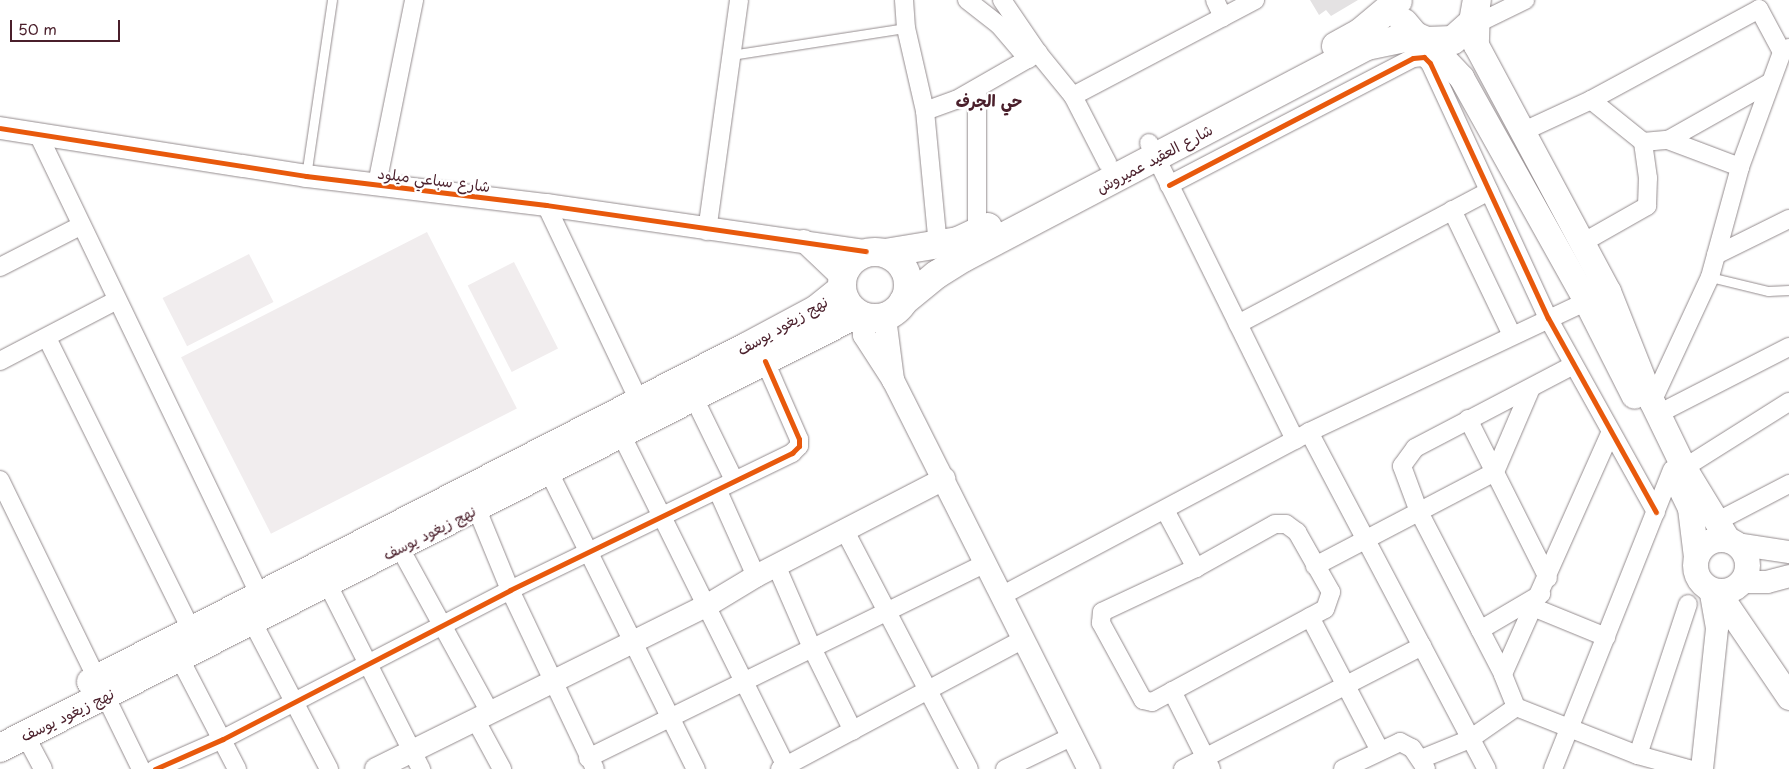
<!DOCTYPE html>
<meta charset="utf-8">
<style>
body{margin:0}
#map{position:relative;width:1789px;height:769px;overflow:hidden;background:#fff;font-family:"Playpen Sans","Playpen Sans Arabic",sans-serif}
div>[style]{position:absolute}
.built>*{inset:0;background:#f1edee;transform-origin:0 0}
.building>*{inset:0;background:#e4e2e3}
.roads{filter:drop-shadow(0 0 1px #948c8e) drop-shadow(0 0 1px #948c8e)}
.service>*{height:9px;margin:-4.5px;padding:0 4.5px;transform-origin:4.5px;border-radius:4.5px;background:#fff}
.minor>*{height:18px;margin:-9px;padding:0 9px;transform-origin:9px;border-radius:9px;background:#fff}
.tertiary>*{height:22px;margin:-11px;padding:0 11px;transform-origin:11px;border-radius:11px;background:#fff}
.secondary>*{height:25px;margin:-12.5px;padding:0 12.5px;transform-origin:12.5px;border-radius:12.5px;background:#fff}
.secondary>.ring{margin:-12.5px;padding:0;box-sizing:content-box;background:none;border:25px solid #fff;border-radius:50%}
.primary>*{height:28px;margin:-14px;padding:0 14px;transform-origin:14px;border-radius:14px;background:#fff}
.primary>.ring{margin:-14px;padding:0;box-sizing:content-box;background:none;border:28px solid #fff;border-radius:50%}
.cycleway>*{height:5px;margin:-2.5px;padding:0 2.5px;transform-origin:2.5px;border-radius:2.5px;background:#e8590c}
span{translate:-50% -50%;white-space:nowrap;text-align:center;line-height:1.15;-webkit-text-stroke:4.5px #fff;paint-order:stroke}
.street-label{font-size:15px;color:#4a1f2b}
.neighbourhood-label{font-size:16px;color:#4a1f2b;font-weight:700}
.scale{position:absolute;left:10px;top:20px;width:110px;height:22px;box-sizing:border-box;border:2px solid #4a1f2b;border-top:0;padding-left:6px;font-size:15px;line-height:18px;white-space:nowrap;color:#4a1f2b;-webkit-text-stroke:4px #fff;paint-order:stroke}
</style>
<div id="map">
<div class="built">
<div style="left:427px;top:232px;width:198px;height:276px;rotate:63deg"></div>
<div style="left:249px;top:254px;width:54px;height:97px;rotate:63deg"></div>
<div style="left:514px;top:262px;width:97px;height:52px;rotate:63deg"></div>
</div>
<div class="building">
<div style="clip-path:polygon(1310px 0,1358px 0,1331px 16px,1326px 10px,1319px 15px)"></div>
</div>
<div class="roads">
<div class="service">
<div style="left:731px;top:55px;width:177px;rotate:-8.8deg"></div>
<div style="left:306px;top:176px;width:178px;rotate:-81.6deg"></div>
<div style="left:1710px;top:277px;width:60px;rotate:13.6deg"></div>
<div style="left:1768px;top:291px;width:21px;rotate:-3deg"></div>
</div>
<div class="minor">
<div style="left:904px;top:0;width:28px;rotate:86deg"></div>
<div style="left:906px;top:28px;width:85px;rotate:77.1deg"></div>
<div style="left:925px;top:111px;width:136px;rotate:84.5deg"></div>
<div style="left:967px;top:0;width:41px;rotate:38deg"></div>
<div style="left:999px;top:25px;width:45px;rotate:49.5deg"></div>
<div style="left:1002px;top:0;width:64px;rotate:55.8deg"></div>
<div style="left:1038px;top:53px;width:55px;rotate:50.9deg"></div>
<div style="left:1073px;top:96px;width:76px;rotate:62.8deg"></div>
<div style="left:1215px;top:0;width:19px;rotate:65deg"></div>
<div style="left:1476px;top:24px;width:55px;rotate:-26.1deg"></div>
<div style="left:977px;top:89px;width:143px;rotate:90deg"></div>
<div style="left:1073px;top:96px;width:206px;rotate:-27.8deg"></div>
<div style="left:1591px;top:100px;width:67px;rotate:38.9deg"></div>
<div style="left:1643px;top:142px;width:25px;rotate:-5deg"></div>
<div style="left:1668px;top:140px;width:77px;rotate:20.6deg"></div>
<div style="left:925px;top:111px;width:33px;rotate:-20deg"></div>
<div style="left:956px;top:100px;width:95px;rotate:-29.8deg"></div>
<div style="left:1524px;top:131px;width:74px;rotate:-24.8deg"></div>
<div style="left:1591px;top:100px;width:191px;rotate:-28.4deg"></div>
<div style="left:1759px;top:9px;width:49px;rotate:61.9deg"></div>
<div style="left:1782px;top:52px;width:8px;rotate:-30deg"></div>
<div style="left:38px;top:134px;width:522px;rotate:64.32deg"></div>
<div style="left:1668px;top:140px;width:116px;rotate:-29.4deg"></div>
<div style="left:1149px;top:143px;width:331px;rotate:63.8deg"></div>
<div style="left:377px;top:184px;width:188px;rotate:-78.6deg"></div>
<div style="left:1169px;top:185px;width:275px;rotate:-27.5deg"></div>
<div style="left:1413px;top:58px;width:11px;rotate:-5deg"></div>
<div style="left:1424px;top:57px;width:8px;rotate:45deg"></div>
<div style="left:1430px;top:63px;width:281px;rotate:65.2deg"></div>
<div style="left:1548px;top:318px;width:222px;rotate:60.9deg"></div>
<div style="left:546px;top:205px;width:217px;rotate:64.6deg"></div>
<div style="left:1452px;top:210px;width:139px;rotate:64.4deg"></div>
<div style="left:707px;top:231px;width:233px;rotate:-82.1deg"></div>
<div style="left:1582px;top:243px;width:75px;rotate:-29.6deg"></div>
<div style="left:1647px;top:206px;width:28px;rotate:-88deg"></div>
<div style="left:1648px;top:178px;width:36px;rotate:-98deg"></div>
<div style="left:1716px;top:255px;width:81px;rotate:-26.3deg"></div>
<div style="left:0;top:267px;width:90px;rotate:-27.1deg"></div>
<div style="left:1238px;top:324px;width:284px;rotate:-27.9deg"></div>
<div style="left:47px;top:338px;width:328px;rotate:63.7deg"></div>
<div style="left:0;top:361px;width:132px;rotate:-27.5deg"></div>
<div style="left:694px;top:398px;width:91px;rotate:64deg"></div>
<div style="left:1652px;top:402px;width:138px;rotate:-65.1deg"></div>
<div style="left:1710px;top:277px;width:114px;rotate:-74.7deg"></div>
<div style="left:1740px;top:167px;width:122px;rotate:-69.9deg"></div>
<div style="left:1658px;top:414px;width:147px;rotate:-27.1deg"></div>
<div style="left:1468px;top:419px;width:178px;rotate:63.3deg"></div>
<div style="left:617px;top:426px;width:380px;rotate:63.6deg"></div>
<div style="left:1309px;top:432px;width:381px;rotate:62.2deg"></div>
<div style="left:1684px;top:468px;width:124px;rotate:-32.2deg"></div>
<div style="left:548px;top:470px;width:334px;rotate:63.7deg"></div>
<div style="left:0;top:480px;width:322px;rotate:64deg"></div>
<div style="left:717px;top:489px;width:95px;rotate:65.9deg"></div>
<div style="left:476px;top:507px;width:90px;rotate:67.7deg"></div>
<div style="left:510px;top:590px;width:198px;rotate:64.6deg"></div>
<div style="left:1165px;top:510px;width:66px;rotate:61.9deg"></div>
<div style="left:1716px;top:522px;width:82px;rotate:-27.5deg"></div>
<div style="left:1275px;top:524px;width:11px"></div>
<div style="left:1286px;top:524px;width:14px;rotate:36deg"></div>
<div style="left:1297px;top:532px;width:69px;rotate:60.5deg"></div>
<div style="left:1331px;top:592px;width:18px;rotate:109deg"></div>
<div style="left:1325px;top:609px;width:196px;rotate:151.7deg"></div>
<div style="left:1152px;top:702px;width:9px;rotate:-167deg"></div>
<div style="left:1143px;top:700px;width:88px;rotate:-118.6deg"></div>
<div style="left:1101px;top:623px;width:11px;rotate:-85deg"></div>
<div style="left:1102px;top:612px;width:104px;rotate:-25.1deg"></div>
<div style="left:1196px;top:568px;width:90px;rotate:-29.1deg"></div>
<div style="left:845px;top:531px;width:268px;rotate:62.5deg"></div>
<div style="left:395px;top:539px;width:196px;rotate:61.3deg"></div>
<div style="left:776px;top:565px;width:93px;rotate:66.5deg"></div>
<div style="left:813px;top:650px;width:90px;rotate:63.7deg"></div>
<div style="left:1315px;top:566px;width:203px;rotate:-27.6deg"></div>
<div style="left:1495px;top:472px;width:91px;rotate:-66.8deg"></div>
<div style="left:322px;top:573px;width:220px;rotate:63.2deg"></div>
<div style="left:1001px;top:596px;width:349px;rotate:-28deg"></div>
<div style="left:1309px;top:432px;width:317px;rotate:-25.2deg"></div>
<div style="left:1535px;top:608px;width:77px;rotate:22.2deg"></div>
<div style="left:1310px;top:617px;width:151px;rotate:62.4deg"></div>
<div style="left:252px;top:621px;width:167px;rotate:62.5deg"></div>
<div style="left:1480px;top:630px;width:71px;rotate:-30.5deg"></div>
<div style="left:180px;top:659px;width:124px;rotate:62.6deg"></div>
<div style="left:1503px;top:674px;width:263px;rotate:-66deg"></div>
<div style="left:1172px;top:691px;width:87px;rotate:63.4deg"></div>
<div style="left:1516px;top:707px;width:35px;rotate:-112deg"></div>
<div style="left:1503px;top:674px;width:182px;rotate:-117.4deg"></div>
<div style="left:1419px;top:512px;width:49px;rotate:-110.3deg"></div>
<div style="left:1402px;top:466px;width:22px;rotate:-54deg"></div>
<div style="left:1415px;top:448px;width:179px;rotate:-27.6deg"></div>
<div style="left:475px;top:719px;width:57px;rotate:61.6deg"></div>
<div style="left:25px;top:735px;width:38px;rotate:62deg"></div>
<div style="left:1638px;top:755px;width:159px;rotate:-71.7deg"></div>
<div style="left:588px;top:758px;width:441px;rotate:-26.1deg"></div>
<div style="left:1421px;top:759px;width:53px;rotate:-22.2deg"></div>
<div style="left:1470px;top:739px;width:56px;rotate:-34.8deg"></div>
<div style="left:1516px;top:707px;width:131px;rotate:21.5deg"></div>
<div style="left:1638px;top:755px;width:53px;rotate:15.4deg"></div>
<div style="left:155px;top:769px;width:74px;rotate:-23.8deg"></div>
<div style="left:223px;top:739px;width:323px;rotate:-27.4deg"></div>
<div style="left:510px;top:590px;width:314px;rotate:-25.9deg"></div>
<div style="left:792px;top:453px;width:10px;rotate:-45deg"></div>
<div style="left:799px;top:446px;width:7px;rotate:-90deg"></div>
<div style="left:799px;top:439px;width:85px;rotate:-113.6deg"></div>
<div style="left:780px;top:769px;width:274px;rotate:-28.1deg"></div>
<div style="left:1005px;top:769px;width:73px;rotate:-25.9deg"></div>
<div style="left:1183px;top:769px;width:269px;rotate:-27.2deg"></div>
<div style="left:1343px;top:769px;width:63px;rotate:-25.3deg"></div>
<div style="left:1400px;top:742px;width:13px;rotate:27deg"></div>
<div style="left:1412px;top:748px;width:25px;rotate:56deg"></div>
<div style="left:1553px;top:769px;width:322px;rotate:-68.3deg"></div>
</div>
<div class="tertiary">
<div style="left:0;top:128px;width:310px;rotate:8.9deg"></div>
<div style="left:306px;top:176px;width:242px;rotate:6.9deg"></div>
<div style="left:546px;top:205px;width:323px;rotate:8.2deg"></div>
<div style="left:804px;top:241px;width:54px;rotate:43.5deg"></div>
<div style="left:863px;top:316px;width:19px;rotate:87deg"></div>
<div style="left:864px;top:335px;width:54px;rotate:57.2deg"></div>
<div style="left:893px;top:380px;width:436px;rotate:63.3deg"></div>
<div style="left:885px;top:318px;width:63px;rotate:82.6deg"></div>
<div style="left:1736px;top:544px;width:54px;rotate:8.6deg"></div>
<div style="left:1741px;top:582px;width:26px"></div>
<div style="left:1767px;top:582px;width:23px;rotate:-15deg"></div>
<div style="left:376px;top:769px;width:370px;rotate:-26.3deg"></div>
<div style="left:708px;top:605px;width:56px;rotate:-31.1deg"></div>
<div style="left:756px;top:576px;width:212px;rotate:-27.3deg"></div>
<div style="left:1702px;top:769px;width:142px;rotate:-83.9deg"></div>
<div style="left:1717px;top:628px;width:40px;rotate:-100deg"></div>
</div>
<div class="secondary">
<div style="left:1477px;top:9px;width:36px;rotate:92deg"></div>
<div style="left:1476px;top:45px;width:279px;rotate:61.8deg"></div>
<div style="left:1608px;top:291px;width:119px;rotate:68.4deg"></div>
<div style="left:1652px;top:402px;width:73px;rotate:64.1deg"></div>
<div style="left:1684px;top:468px;width:84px;rotate:58.6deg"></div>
<div style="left:1427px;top:41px;width:50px;rotate:46.6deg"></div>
<div style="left:1461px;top:77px;width:257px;rotate:60.8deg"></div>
<div style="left:1586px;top:301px;width:106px;rotate:63.2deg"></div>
<div style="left:1677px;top:481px;width:30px;rotate:64deg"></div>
<div style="left:1690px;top:508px;width:49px;rotate:83deg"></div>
<div class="ring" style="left:1695px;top:539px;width:27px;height:27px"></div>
<div style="left:1717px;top:591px;width:128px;rotate:55.8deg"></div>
</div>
<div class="primary">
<div style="left:1404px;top:23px;width:17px;rotate:50deg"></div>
<div style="left:1415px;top:36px;width:13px;rotate:23deg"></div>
<div style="left:1427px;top:41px;width:26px;rotate:-2deg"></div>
<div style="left:1453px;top:40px;width:27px;rotate:-42deg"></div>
<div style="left:1473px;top:22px;width:22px;rotate:-80deg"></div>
<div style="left:1336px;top:46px;width:29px;rotate:-29deg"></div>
<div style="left:1361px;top:32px;width:48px;rotate:-40deg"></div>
<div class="ring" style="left:842px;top:252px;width:38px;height:38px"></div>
<div style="left:885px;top:253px;width:74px;rotate:-9.3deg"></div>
<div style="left:958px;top:241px;width:33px;rotate:-25deg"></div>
<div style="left:903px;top:302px;width:43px;rotate:-39.3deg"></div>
<div style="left:936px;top:275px;width:34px;rotate:-32deg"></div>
<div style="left:965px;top:257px;width:454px;rotate:-27.7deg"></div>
<div style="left:1367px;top:46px;width:49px;rotate:-11.8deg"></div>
<div style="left:91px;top:682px;width:736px;rotate:-27.09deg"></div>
<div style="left:746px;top:347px;width:81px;rotate:-28.2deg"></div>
<div style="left:817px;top:309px;width:32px;rotate:-39deg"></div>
<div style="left:0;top:748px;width:961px;rotate:-26.86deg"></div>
</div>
</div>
<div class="cycleway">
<div style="left:0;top:128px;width:310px;rotate:8.9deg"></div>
<div style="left:306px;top:176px;width:242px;rotate:6.9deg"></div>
<div style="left:546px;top:205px;width:323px;rotate:8.2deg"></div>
<div style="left:1169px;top:185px;width:275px;rotate:-27.5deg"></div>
<div style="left:1413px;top:58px;width:11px;rotate:-5deg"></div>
<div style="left:1424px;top:57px;width:8px;rotate:45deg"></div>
<div style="left:1430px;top:63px;width:281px;rotate:65.2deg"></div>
<div style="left:1548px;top:318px;width:222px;rotate:60.9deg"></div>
<div style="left:155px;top:769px;width:74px;rotate:-23.8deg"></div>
<div style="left:223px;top:739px;width:323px;rotate:-27.4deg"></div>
<div style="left:510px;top:590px;width:314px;rotate:-25.9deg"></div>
<div style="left:792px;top:453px;width:10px;rotate:-45deg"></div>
<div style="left:799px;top:446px;width:7px;rotate:-90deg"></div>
<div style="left:799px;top:439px;width:85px;rotate:-113.6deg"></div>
</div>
<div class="street-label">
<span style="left:1154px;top:158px;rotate:-28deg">شارع العقيد عميروش</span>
<span style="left:434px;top:179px;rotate:7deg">شارع سباعي ميلود</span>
<span style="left:782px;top:325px;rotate:-30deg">نهج زيغود يوسف</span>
<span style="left:429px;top:532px;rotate:-27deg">نهج زيغود يوسف</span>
<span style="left:67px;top:714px;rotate:-26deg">نهج زيغود يوسف</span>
</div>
<div class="neighbourhood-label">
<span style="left:989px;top:100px">حي الجرف</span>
</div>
<div class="scale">50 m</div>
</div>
